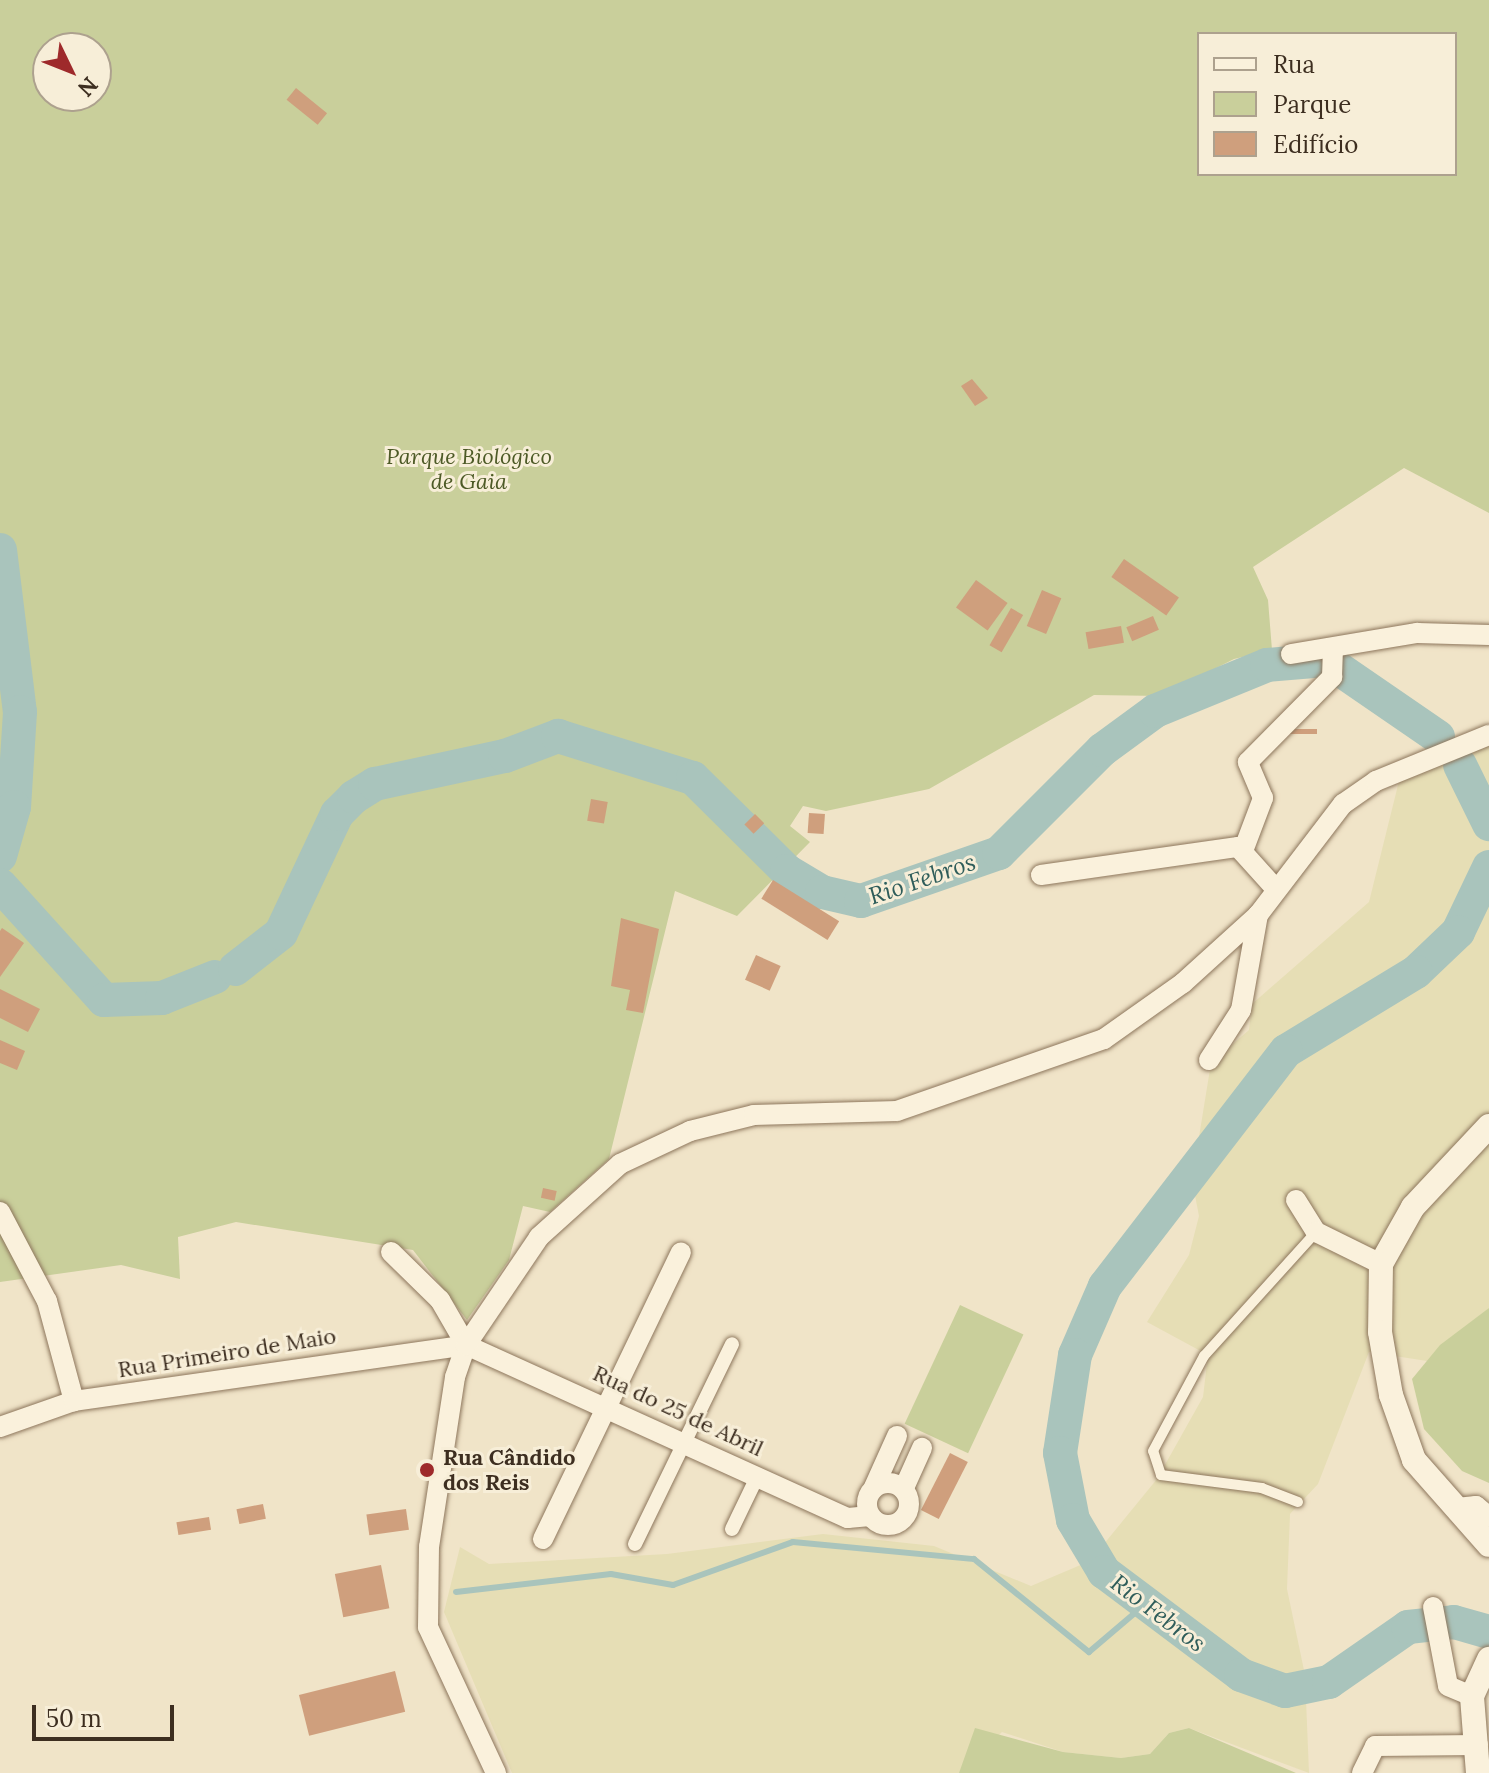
<!DOCTYPE html>
<meta charset="utf-8">
<style>
body{margin:0}
#map{position:relative;width:1489px;height:1773px;overflow:hidden;background:#f0e4c8;font-family:Lora,serif}
div>[style]{position:absolute}
.farmland>*{inset:0;background:#e6deb5}
.green>*{inset:0;background:#c9cf9b;transform-origin:0 0}
.stream>*{height:6px;margin:-3px;padding:0 3px;transform-origin:3px;border-radius:3px;background:#a9c4bc}
.river>*{height:34px;margin:-17px;padding:0 17px;transform-origin:17px;border-radius:17px;background:#a9c4bc}
.building>*{inset:0;background:#cf9f7d;transform-origin:0 0}
.roads{filter:drop-shadow(0 0 2px #8d765c) drop-shadow(0 0 2px #8d765c)}
.service>*{height:10px;margin:-5px;padding:0 5px;transform-origin:5px;border-radius:5px;background:#faf1dc}
.pedestrian>*{height:14px;margin:-7px;padding:0 7px;transform-origin:7px;border-radius:7px;background:#faf1dc}
.minor>*{height:20px;margin:-10px;padding:0 10px;transform-origin:10px;border-radius:10px;background:#faf1dc}
.minor>.ring{margin:-10px;padding:0;box-sizing:content-box;background:none;border:20px solid #faf1dc;border-radius:50%}
.tertiary>*{height:24px;margin:-12px;padding:0 12px;transform-origin:12px;border-radius:12px;background:#faf1dc}
.dots>*{width:22px;height:22px;translate:-50% -50%;box-sizing:border-box;border:4px solid #f7eed8;border-radius:50%}
span{translate:-50% -50%;white-space:nowrap;text-align:center;line-height:1.15;-webkit-text-stroke:6px #f7eed8;paint-order:stroke}
.park-label{font-size:22px;color:#4d5a26;font-style:italic}
.street-label{font-size:22px;color:#3d2e20}
.poi-label{font-size:22px;color:#3d2e20;font-weight:700}
.left{translate:0 -50%;text-align:left}
.water-label{font-size:24px;color:#2f5d5a;font-style:italic}
.legend{position:absolute;left:1197px;top:32px;width:260px;height:144px;box-sizing:border-box;background:#f7eed8;border:2px solid #ada18e;margin:0;padding:10px 14px;list-style:none;font-size:24px;color:#3d2e20}
.legend li{display:flex;align-items:center;gap:16px;height:40px}
.legend b{width:40px;border:2px solid #ada18e}
.north{position:absolute;left:32px;top:32px;width:80px;height:80px;box-sizing:border-box;background:#f7eed8;border:2px solid #ada18e;border-radius:50%;rotate:133deg;font-size:22px;font-weight:700;line-height:32px;text-align:center;color:#3d2e20}
.north::after{content:'';display:block;margin:auto;width:28px;height:36px;background:#9e2a2b;clip-path:polygon(50% 0,100% 100%,50% 72%,0 100%)}
.scale{position:absolute;left:32px;top:1705px;width:142px;height:36px;box-sizing:border-box;border:4px solid #3d2e20;border-top:0;padding-left:10px;font-size:24px;line-height:28px;white-space:nowrap;color:#3d2e20;-webkit-text-stroke:6px #f7eed8;paint-order:stroke}
</style>
<div id="map">
<div class="farmland">
<div style="clip-path:polygon(1489px 725px,1489px 1308px,1427px 1361px,1369px 1352px,1318px 1484px,1290px 1514px,1287px 1589px,1305px 1675px,1309px 1773px,1189px 1728px,1169px 1733px,1150px 1754px,1121px 1758px,1063px 1752px,1002px 1732px,959px 1773px,512px 1773px,444px 1612px,460px 1547px,489px 1564px,667px 1554px,823px 1534px,934px 1546px,1031px 1586px,1090px 1561px,1157px 1479px,1203px 1397px,1208px 1355px,1147px 1322px,1189px 1255px,1199px 1216px,1192px 1180px,1211px 1063px,1249px 1030px,1252px 1004px,1369px 902px,1399px 781px,1485px 746px)"></div>
</div>
<div class="green">
<div style="clip-path:polygon(evenodd,0 0,1489px 0,1489px 513px,1404px 468px,1253px 567px,1268px 600px,1272px 650px,1234px 659px,1161px 696px,1094px 695px,929px 789px,826px 811px,803px 806px,790px 826px,810px 842px,737px 916px,675px 891px,609px 1159px,550px 1212px,523px 1206px,509px 1260px,467px 1320px,413px 1250px,236px 1222px,178px 1237px,180px 1279px,121px 1265px,0 1282px,0 0,1199px 34px,1455px 34px,1455px 174px,1199px 174px,1199px 34px,0 0,48px 48px,96px 48px,96px 96px,48px 96px,48px 48px)"></div>
<div style="left:960px;top:1305px;width:70px;height:131px;rotate:25deg"></div>
<div style="clip-path:polygon(1489px 1308px,1489px 1483px,1462px 1471px,1424px 1429px,1412px 1379px,1440px 1345px)"></div>
<div style="clip-path:polygon(975px 1728px,1063px 1752px,1121px 1758px,1150px 1754px,1169px 1733px,1189px 1728px,1296px 1773px,959px 1773px)"></div>
</div>
<div class="stream">
<div style="left:456px;top:1592px;width:156px;rotate:-6.6deg"></div>
<div style="left:611px;top:1574px;width:63px;rotate:10.1deg"></div>
<div style="left:673px;top:1585px;width:127px;rotate:-19.7deg"></div>
<div style="left:793px;top:1542px;width:182px;rotate:5.4deg"></div>
<div style="left:974px;top:1559px;width:148px;rotate:39deg"></div>
<div style="left:1089px;top:1652px;width:71px;rotate:-40.4deg"></div>
</div>
<div class="river">
<div style="left:0;top:550px;width:163px;rotate:83deg"></div>
<div style="left:20px;top:712px;width:95px;rotate:93.6deg"></div>
<div style="left:14px;top:807px;width:51px;rotate:105.9deg"></div>
<div style="left:1460px;top:765px;width:66px;rotate:63.8deg"></div>
<div style="left:1489px;top:867px;width:72px;rotate:115.5deg"></div>
<div style="left:1458px;top:932px;width:58px;rotate:136.4deg"></div>
<div style="left:1416px;top:972px;width:152px;rotate:148.7deg"></div>
<div style="left:1286px;top:1051px;width:297px;rotate:127.6deg"></div>
<div style="left:1105px;top:1286px;width:75px;rotate:113.5deg"></div>
<div style="left:1075px;top:1355px;width:99px;rotate:98.7deg"></div>
<div style="left:1060px;top:1453px;width:68px;rotate:79deg"></div>
<div style="left:1073px;top:1520px;width:61px;rotate:59.2deg"></div>
<div style="left:1104px;top:1572px;width:171px;rotate:36.9deg"></div>
<div style="left:1241px;top:1675px;width:47px;rotate:20deg"></div>
<div style="left:1285px;top:1691px;width:45px;rotate:-11.6deg"></div>
<div style="left:1329px;top:1682px;width:96px;rotate:-34.8deg"></div>
<div style="left:1408px;top:1627px;width:46px;rotate:-6.2deg"></div>
<div style="left:1454px;top:1622px;width:36px;rotate:16deg"></div>
<div style="left:0;top:885px;width:155px;rotate:47.9deg"></div>
<div style="left:104px;top:1000px;width:58px;rotate:-2deg"></div>
<div style="left:162px;top:998px;width:57px;rotate:-21.6deg"></div>
<div style="left:235px;top:969px;width:58px;rotate:-38deg"></div>
<div style="left:281px;top:933px;width:132px;rotate:-64.8deg"></div>
<div style="left:337px;top:814px;width:24px;rotate:-45deg"></div>
<div style="left:354px;top:797px;width:25px;rotate:-32deg"></div>
<div style="left:375px;top:784px;width:133px;rotate:-12.2deg"></div>
<div style="left:505px;top:756px;width:57px;rotate:-20.7deg"></div>
<div style="left:558px;top:736px;width:141px;rotate:17.3deg"></div>
<div style="left:693px;top:778px;width:132px;rotate:44.7deg"></div>
<div style="left:787px;top:871px;width:41px;rotate:31deg"></div>
<div style="left:822px;top:892px;width:40px;rotate:13deg"></div>
<div style="left:861px;top:901px;width:146px;rotate:-19.2deg"></div>
<div style="left:999px;top:853px;width:146px;rotate:-45deg"></div>
<div style="left:1102px;top:750px;width:66px;rotate:-36.3deg"></div>
<div style="left:1155px;top:711px;width:121px;rotate:-22.3deg"></div>
<div style="left:1267px;top:665px;width:59px;rotate:-4.8deg"></div>
<div style="left:1326px;top:660px;width:136px;rotate:34.5deg"></div>
</div>
<div class="building">
<div style="left:296px;top:88px;width:40px;height:15px;rotate:39deg"></div>
<div style="clip-path:polygon(972px 379px,988px 398px,975px 406px,961px 386px)"></div>
<div style="left:1124px;top:559px;width:67px;height:22px;rotate:35deg"></div>
<div style="left:976px;top:580px;width:39px;height:34px;rotate:36deg"></div>
<div style="left:1042px;top:590px;width:21px;height:39px;rotate:23deg"></div>
<div style="left:1011px;top:608px;width:14px;height:43px;rotate:30deg"></div>
<div style="left:1153px;top:616px;width:15px;height:29px;rotate:67deg"></div>
<div style="left:1121px;top:626px;width:17px;height:36px;rotate:80deg"></div>
<div style="left:1317px;top:729px;width:5px;height:29px;rotate:90deg"></div>
<div style="left:591px;top:799px;width:17px;height:22px;rotate:10deg"></div>
<div style="left:809px;top:813px;width:16px;height:20px;rotate:4deg"></div>
<div style="left:755px;top:814px;width:13px;height:15px;rotate:45deg"></div>
<div style="left:773px;top:880px;width:78px;height:22px;rotate:32deg"></div>
<div style="clip-path:polygon(621px 918px,659px 929px,643px 1013px,626px 1010px,630px 990px,611px 986px)"></div>
<div style="clip-path:polygon(2px 928px,24px 943px,0 977px,0 931px)"></div>
<div style="left:756px;top:955px;width:27px;height:27px;rotate:24deg"></div>
<div style="clip-path:polygon(0 989px,40px 1009px,28px 1032px,0 1018px)"></div>
<div style="clip-path:polygon(0 1040px,25px 1051px,17px 1070px,0 1063px)"></div>
<div style="left:543px;top:1188px;width:14px;height:10px;rotate:12deg"></div>
<div style="left:950px;top:1453px;width:20px;height:64px;rotate:27deg"></div>
<div style="left:263px;top:1504px;width:15px;height:27px;rotate:79deg"></div>
<div style="left:406px;top:1509px;width:21px;height:40px;rotate:82deg"></div>
<div style="left:209px;top:1517px;width:13px;height:33px;rotate:81deg"></div>
<div style="left:381px;top:1565px;width:44px;height:47px;rotate:79deg"></div>
<div style="left:395px;top:1671px;width:42px;height:99px;rotate:76deg"></div>
</div>
<div class="roads">
<div class="service">
<div style="left:1298px;top:1502px;width:39px;rotate:-159deg"></div>
<div style="left:1262px;top:1488px;width:102px;rotate:-172.7deg"></div>
<div style="left:1161px;top:1475px;width:25px;rotate:-108deg"></div>
<div style="left:1153px;top:1451px;width:108px;rotate:-61.8deg"></div>
<div style="left:1204px;top:1356px;width:167px;rotate:-47.9deg"></div>
</div>
<div class="pedestrian">
<div style="left:732px;top:1529px;width:60px;rotate:-64.3deg"></div>
<div style="left:635px;top:1544px;width:222px;rotate:-64.1deg"></div>
</div>
<div class="minor">
<div style="left:1291px;top:654px;width:128px;rotate:-9.5deg"></div>
<div style="left:1417px;top:633px;width:72px;rotate:1.6deg"></div>
<div style="left:1243px;top:851px;width:57px;rotate:-69.3deg"></div>
<div style="left:1263px;top:798px;width:39px;rotate:-113deg"></div>
<div style="left:1248px;top:762px;width:120px;rotate:-45.3deg"></div>
<div style="left:1332px;top:677px;width:28px;rotate:-88deg"></div>
<div style="left:1041px;top:875px;width:199px;rotate:-8.1deg"></div>
<div style="left:1238px;top:847px;width:54px;rotate:48deg"></div>
<div style="left:1209px;top:1060px;width:59px;rotate:-57.4deg"></div>
<div style="left:1241px;top:1010px;width:97px;rotate:-79.9deg"></div>
<div style="left:1258px;top:915px;width:140px;rotate:-52.6deg"></div>
<div style="left:1343px;top:804px;width:40px;rotate:-34.9deg"></div>
<div style="left:1376px;top:781px;width:122px;rotate:-22.2deg"></div>
<div style="left:1296px;top:1200px;width:38px;rotate:58deg"></div>
<div style="left:1316px;top:1232px;width:72px;rotate:26.2deg"></div>
<div style="left:0;top:1212px;width:101px;rotate:62.2deg"></div>
<div style="left:47px;top:1301px;width:104px;rotate:74.9deg"></div>
<div style="left:391px;top:1252px;width:69px;rotate:44.4deg"></div>
<div style="left:440px;top:1300px;width:52px;rotate:60deg"></div>
<div style="left:0;top:1427px;width:78px;rotate:-19.4deg"></div>
<div style="left:74px;top:1401px;width:396px;rotate:-8.1deg"></div>
<div style="left:466px;top:1345px;width:419px;rotate:24.4deg"></div>
<div style="left:848px;top:1518px;width:22px;rotate:-5deg"></div>
<div class="ring" style="left:867px;top:1483px;width:22px;height:22px"></div>
<div style="left:874px;top:1487px;width:56px;rotate:-65.7deg"></div>
<div style="left:904px;top:1488px;width:44px;rotate:-65.8deg"></div>
<div style="left:1457px;top:1508px;width:19px;rotate:-6deg"></div>
<div style="left:1476px;top:1506px;width:17px;rotate:40deg"></div>
<div style="left:543px;top:1539px;width:318px;rotate:-64.3deg"></div>
<div style="left:1433px;top:1607px;width:80px;rotate:79.2deg"></div>
<div style="left:1448px;top:1686px;width:26px;rotate:23deg"></div>
<div style="left:496px;top:1773px;width:161px;rotate:-115deg"></div>
<div style="left:428px;top:1627px;width:80px;rotate:-89.3deg"></div>
<div style="left:429px;top:1547px;width:172px;rotate:-81.3deg"></div>
<div style="left:455px;top:1377px;width:34px;rotate:-71deg"></div>
<div style="left:466px;top:1345px;width:130px;rotate:-55.9deg"></div>
<div style="left:539px;top:1237px;width:109px;rotate:-42deg"></div>
<div style="left:620px;top:1164px;width:77px;rotate:-25.2deg"></div>
<div style="left:690px;top:1131px;width:66px;rotate:-14deg"></div>
<div style="left:754px;top:1115px;width:143px;rotate:-1.6deg"></div>
<div style="left:897px;top:1111px;width:219px;rotate:-19.2deg"></div>
<div style="left:1104px;top:1039px;width:97px;rotate:-35.3deg"></div>
<div style="left:1183px;top:983px;width:101px;rotate:-42.2deg"></div>
<div style="left:1362px;top:1773px;width:30px;rotate:-64deg"></div>
<div style="left:1375px;top:1746px;width:103px;rotate:-0.6deg"></div>
</div>
<div class="tertiary">
<div style="left:1489px;top:1126px;width:111px;rotate:133.2deg"></div>
<div style="left:1413px;top:1207px;width:65px;rotate:119.3deg"></div>
<div style="left:1381px;top:1264px;width:68px;rotate:90.8deg"></div>
<div style="left:1380px;top:1332px;width:64px;rotate:80.1deg"></div>
<div style="left:1391px;top:1395px;width:69px;rotate:70.5deg"></div>
<div style="left:1414px;top:1460px;width:113px;rotate:48.6deg"></div>
<div style="left:1478px;top:1773px;width:77px;rotate:-94.5deg"></div>
<div style="left:1472px;top:1696px;width:41px;rotate:-65.3deg"></div>
</div>
</div>
<div class="dots">
<div style="left:427px;top:1470px;background:#9e2a2b"></div>
</div>
<div class="park-label">
<span style="left:469px;top:469px">Parque Biológico<br>de Gaia</span>
</div>
<div class="street-label">
<span style="left:227px;top:1353px;rotate:-9deg">Rua Primeiro de Maio</span>
<span style="left:678px;top:1411px;rotate:25deg">Rua do 25 de Abril</span>
</div>
<div class="poi-label">
<span class="left" style="left:443px;top:1470px">Rua Cândido<br>dos Reis</span>
</div>
<div class="water-label">
<span style="left:922px;top:879px;rotate:-19deg">Rio Febros</span>
<span style="left:1158px;top:1613px;rotate:37deg">Rio Febros</span>
</div>
<ul class="legend">
<li><b style="height:10px;background:#faf1dc"></b>Rua</li>
<li><b style="height:22px;background:#c9cf9b"></b>Parque</li>
<li><b style="height:22px;background:#cf9f7d"></b>Edifício</li>
</ul>
<div class="north">N</div>
<div class="scale">50 m</div>
</div>
